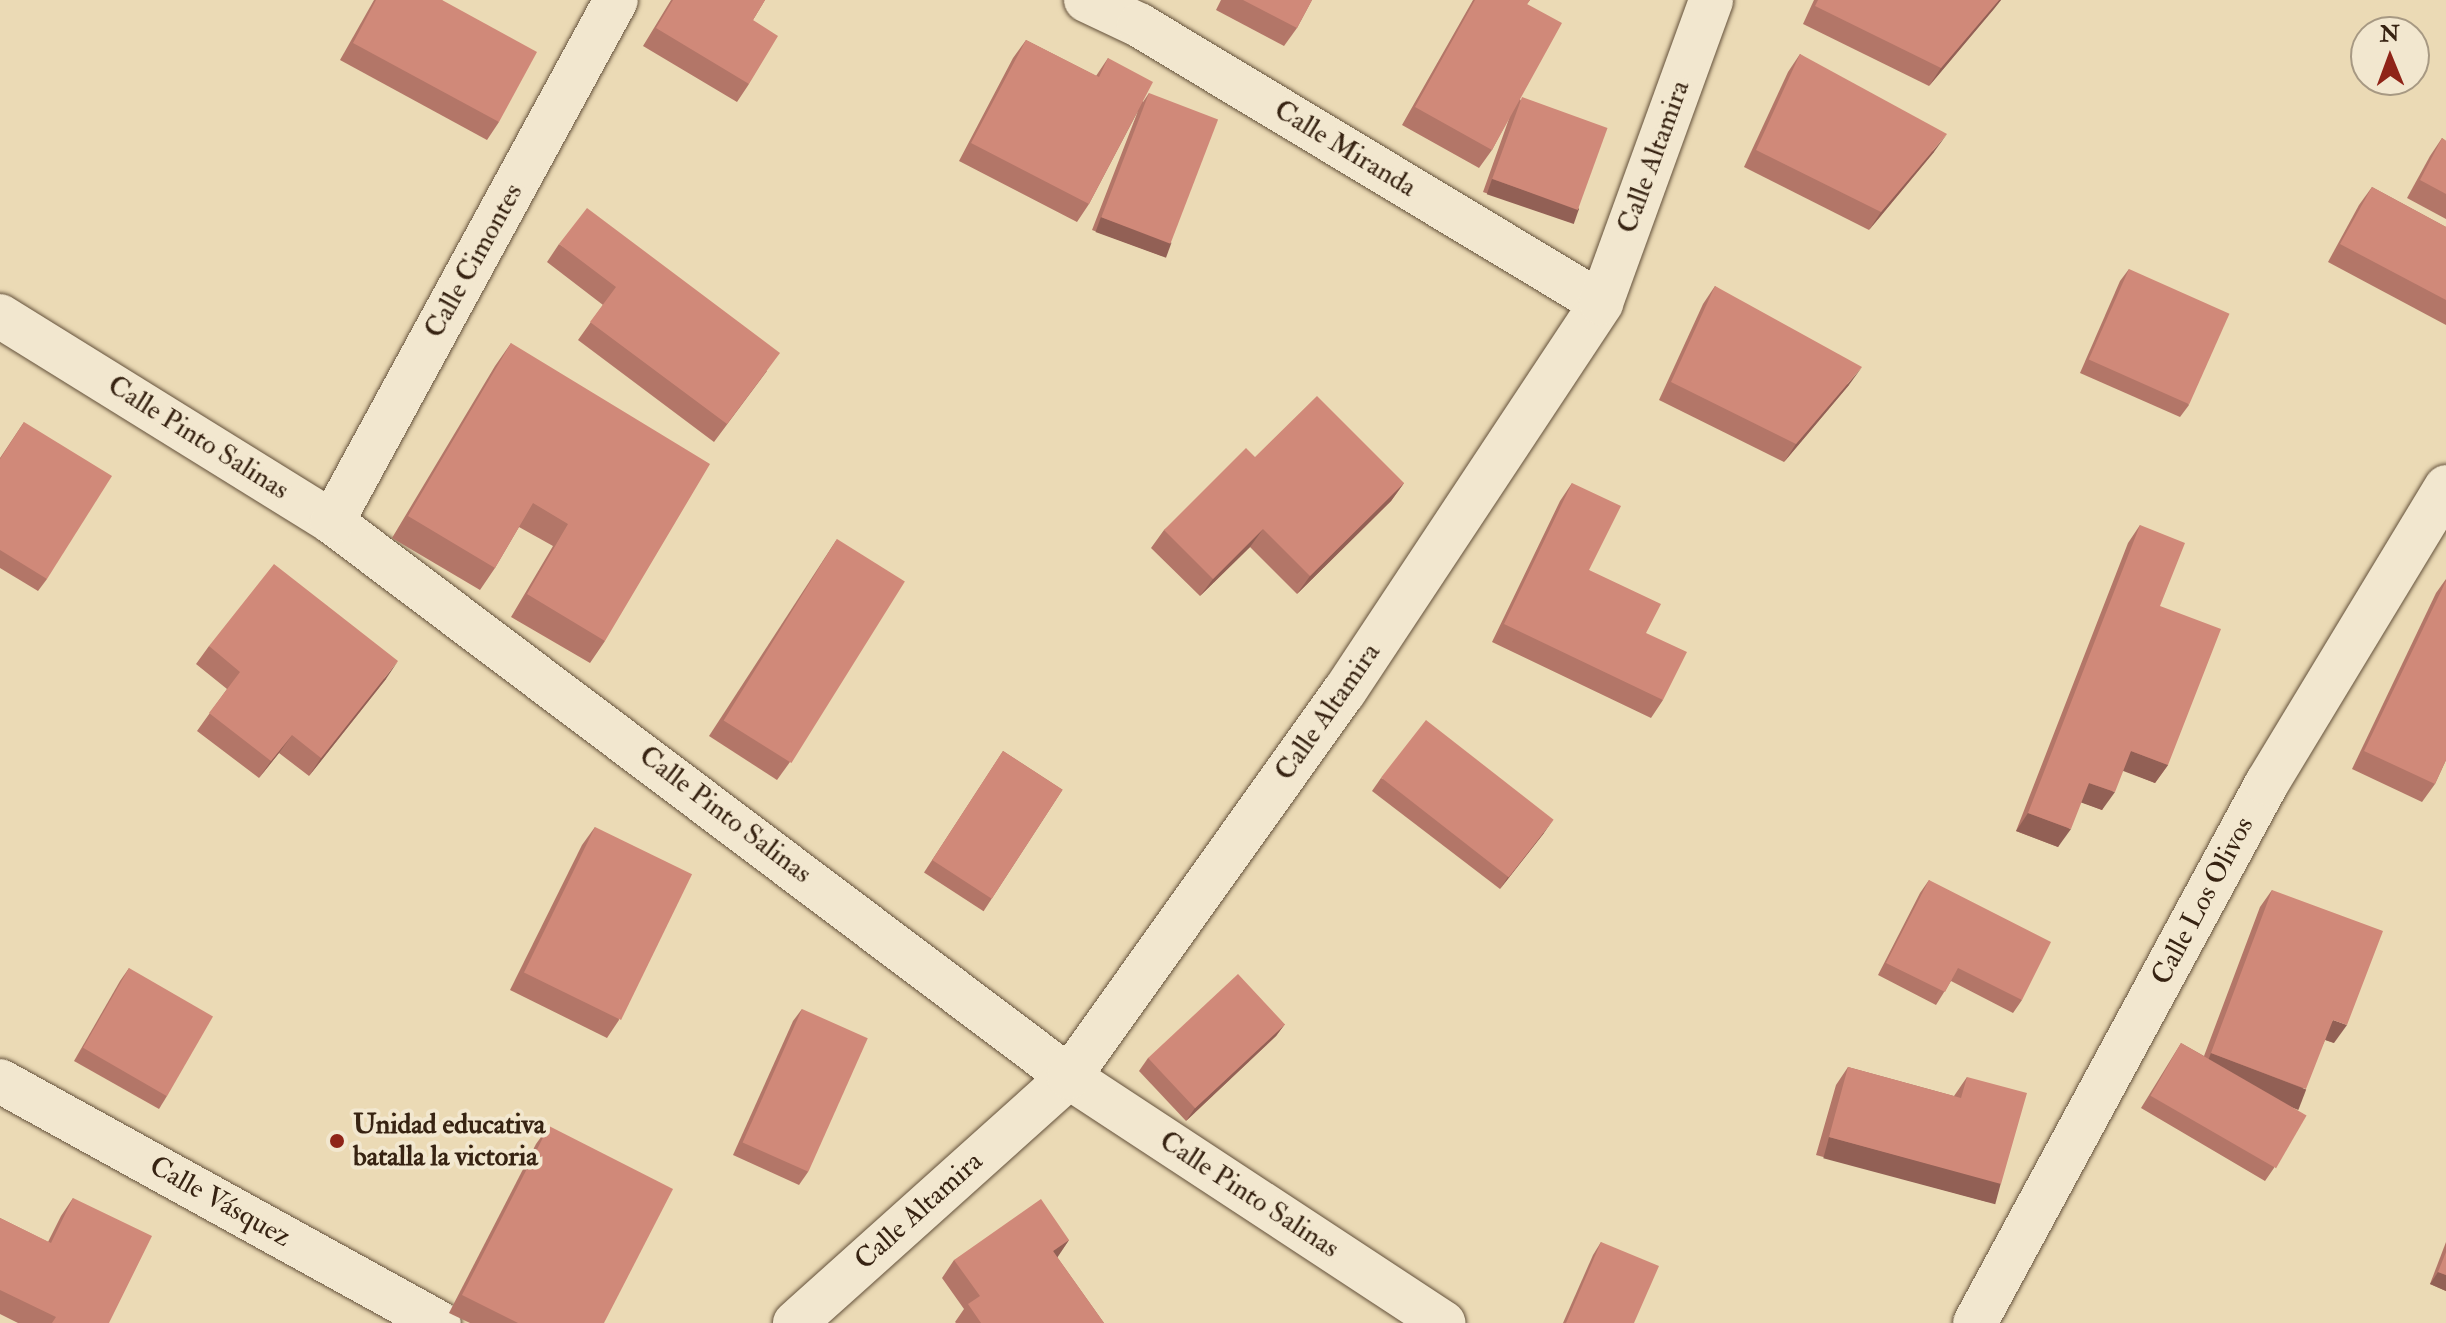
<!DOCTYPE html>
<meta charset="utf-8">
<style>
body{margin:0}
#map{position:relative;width:2446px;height:1323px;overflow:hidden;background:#ebdab5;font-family:"IM FELL Double Pica",serif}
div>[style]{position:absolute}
.roads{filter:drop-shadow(0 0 2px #64513b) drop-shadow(0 0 2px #64513b)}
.minor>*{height:44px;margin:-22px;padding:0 22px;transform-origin:22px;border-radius:22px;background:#f2e7cf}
.wall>*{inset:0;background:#b37668;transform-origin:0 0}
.shaded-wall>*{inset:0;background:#926055;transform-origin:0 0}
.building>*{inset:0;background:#d08979;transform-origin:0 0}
.dots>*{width:22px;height:22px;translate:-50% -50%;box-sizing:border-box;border:4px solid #f2e7cf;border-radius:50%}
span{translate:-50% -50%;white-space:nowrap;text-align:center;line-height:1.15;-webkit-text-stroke:8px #f2e7cf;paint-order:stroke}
.street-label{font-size:28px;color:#372312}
.poi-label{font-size:28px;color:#372312;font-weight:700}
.left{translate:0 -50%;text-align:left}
.north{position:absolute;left:2350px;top:16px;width:80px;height:80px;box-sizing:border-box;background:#f2e7cf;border:2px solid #a79983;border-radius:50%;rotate:359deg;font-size:22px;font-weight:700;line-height:32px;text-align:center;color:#372312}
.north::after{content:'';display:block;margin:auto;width:28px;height:36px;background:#8f2418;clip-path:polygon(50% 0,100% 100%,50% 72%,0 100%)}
</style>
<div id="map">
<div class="roads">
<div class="minor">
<div style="left:1086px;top:0;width:59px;rotate:25.3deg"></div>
<div style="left:1139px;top:25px;width:539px;rotate:31.04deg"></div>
<div style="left:0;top:316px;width:391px;rotate:31.8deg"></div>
<div style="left:332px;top:522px;width:923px;rotate:36.98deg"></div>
<div style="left:1069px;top:1077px;width:448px;rotate:33.3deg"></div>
<div style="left:332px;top:522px;width:594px;rotate:-61.45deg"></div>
<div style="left:0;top:1081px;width:501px;rotate:28.87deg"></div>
<div style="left:795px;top:1323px;width:368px;rotate:-41.9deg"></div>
<div style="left:1069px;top:1077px;width:473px;rotate:-54.5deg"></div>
<div style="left:1344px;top:692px;width:466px;rotate:-56.5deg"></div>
<div style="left:1601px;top:303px;width:322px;rotate:-70deg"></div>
<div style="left:1975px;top:1323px;width:614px;rotate:-61.6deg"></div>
<div style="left:2267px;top:783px;width:346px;rotate:-58.8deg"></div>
</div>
</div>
<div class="wall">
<div style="clip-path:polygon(374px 0,442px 0,499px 122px,487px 140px,340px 60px)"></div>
<div style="clip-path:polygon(671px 0,765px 0,753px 20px,749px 84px,737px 102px,643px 46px)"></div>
<div style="clip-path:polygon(1221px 0,1312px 0,1297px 28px,1284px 46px,1216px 10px)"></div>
<div style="clip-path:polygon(1473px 0,1530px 0,1527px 4px,1520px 99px,1579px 209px,1570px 222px,1483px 192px,1510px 116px,1492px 150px,1479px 168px,1402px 125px)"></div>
<div style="clip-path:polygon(1814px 0,2001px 0,1929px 86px,1803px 24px)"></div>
<div style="clip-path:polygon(1026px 40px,1096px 76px,1108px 58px,1143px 102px,1149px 93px,1171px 243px,1162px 256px,1092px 230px,1138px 111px,1089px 204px,1077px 222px,959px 161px,1013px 58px)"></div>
<div style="clip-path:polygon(1800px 54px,1934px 152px,1869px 230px,1744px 167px,1788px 72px)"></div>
<div style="clip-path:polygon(2442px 138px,2446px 141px,2446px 219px,2407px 198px,2430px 156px)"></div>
<div style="clip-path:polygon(2372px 187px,2446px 227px,2446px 325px,2328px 262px,2359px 205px)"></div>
<div style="clip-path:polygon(559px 244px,767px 371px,714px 442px,578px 340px,603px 305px,547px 262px)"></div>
<div style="clip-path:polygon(2129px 269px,2189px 405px,2180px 417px,2080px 373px,2120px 281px)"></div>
<div style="clip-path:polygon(1715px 286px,1849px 385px,1784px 462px,1659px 400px,1703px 304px)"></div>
<div style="clip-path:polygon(511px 343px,605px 641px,590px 663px,511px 617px,553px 546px,519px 527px,495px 568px,480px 590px,392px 538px,495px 366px)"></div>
<div style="clip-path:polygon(24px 422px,47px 579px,38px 591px,0 568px,0 458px)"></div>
<div style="clip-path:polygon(1255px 457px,1404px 483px,1391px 501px,1297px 594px,1250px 547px,1200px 596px,1151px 548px,1164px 530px)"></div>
<div style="clip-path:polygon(1572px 483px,1589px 570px,1663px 700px,1651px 718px,1492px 642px,1560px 501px)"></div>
<div style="clip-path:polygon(2140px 525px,2160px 606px,2168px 765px,2155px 783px,2123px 770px,2102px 810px,2081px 802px,2058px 847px,2016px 831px,2128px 543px)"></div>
<div style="clip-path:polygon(837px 539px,790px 762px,777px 780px,709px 736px)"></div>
<div style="clip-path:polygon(2446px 579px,2446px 760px,2435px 784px,2422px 802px,2352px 769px,2436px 593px)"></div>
<div style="clip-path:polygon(209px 646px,386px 679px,309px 776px,279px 753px,259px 778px,197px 731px,227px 689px,196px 664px)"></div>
<div style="left:1003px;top:751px;width:71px;height:145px;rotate:33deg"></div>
<div style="clip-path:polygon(1381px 778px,1544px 833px,1500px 889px,1372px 791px)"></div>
<div style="clip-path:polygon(595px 827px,619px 1020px,607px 1038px,510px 990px,582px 845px)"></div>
<div style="clip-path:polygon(1929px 880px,2022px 1000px,2013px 1013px,1951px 981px,1936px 1005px,1878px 975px,1920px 893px)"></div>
<div style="clip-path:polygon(2272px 890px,2334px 1043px,2325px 1040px,2294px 1107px,2284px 1103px,2274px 1168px,2265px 1181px,2141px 1108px,2181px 1043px,2204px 1056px,2260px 907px)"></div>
<div style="clip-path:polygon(129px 968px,167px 1096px,159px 1109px,74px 1061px,120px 981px)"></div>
<div style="clip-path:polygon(802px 1009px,808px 1172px,799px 1185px,733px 1155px,793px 1021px)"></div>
<div style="clip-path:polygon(1285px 1024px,1276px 1036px,1186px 1121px,1139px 1071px,1148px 1058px)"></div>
<div style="clip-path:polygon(1848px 1067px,1954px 1096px,1967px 1077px,1988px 1202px,1816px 1155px,1836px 1085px)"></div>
<div style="clip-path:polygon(549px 1126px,604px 1323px,470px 1323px,449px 1313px,536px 1144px)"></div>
<div style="clip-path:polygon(73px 1198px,109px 1323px,18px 1323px,0 1314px,0 1218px,48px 1242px,61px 1216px)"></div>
<div style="clip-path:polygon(1069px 1240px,1057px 1257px,1104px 1323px,956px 1323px,955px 1322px,964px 1309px,942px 1278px,954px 1260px)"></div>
<div style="clip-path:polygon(1601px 1242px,1634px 1323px,1563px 1323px,1593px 1255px)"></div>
<div style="clip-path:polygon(2446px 1242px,2446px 1291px,2430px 1284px)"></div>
</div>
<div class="shaded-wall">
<div style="clip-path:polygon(1999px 0,2001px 0,1994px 9px,1929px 86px,1941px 68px)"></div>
<div style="clip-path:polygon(1947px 134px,1934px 152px,1869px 230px,1881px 212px)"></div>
<div style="left:1492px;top:179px;width:92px;height:16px;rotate:19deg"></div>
<div style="left:1101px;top:217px;width:75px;height:16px;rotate:20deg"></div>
<div style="clip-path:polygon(1862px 367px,1849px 385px,1784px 462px,1796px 444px)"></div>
<div style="clip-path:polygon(1404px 483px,1391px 501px,1297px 594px,1310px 576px)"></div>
<div style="clip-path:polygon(1263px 529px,1250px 547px,1200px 596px,1213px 579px)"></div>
<div style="clip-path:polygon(398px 661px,386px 679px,309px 776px,321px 758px)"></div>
<div style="clip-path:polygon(292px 735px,279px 753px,259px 778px,271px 761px)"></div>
<div style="clip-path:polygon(2131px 751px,2168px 765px,2155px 783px,2118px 769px)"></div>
<div style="clip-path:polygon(2089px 783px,2115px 792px,2102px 810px,2077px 801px)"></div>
<div style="clip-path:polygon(2028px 813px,2071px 829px,2058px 847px,2016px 831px)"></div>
<div style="clip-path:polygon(1553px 820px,1544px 833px,1500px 889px,1508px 877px)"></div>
<div style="clip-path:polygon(2333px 1020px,2347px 1025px,2334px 1043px,2320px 1038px)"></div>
<div style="clip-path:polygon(1285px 1024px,1276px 1036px,1186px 1121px,1195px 1108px)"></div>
<div style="left:2211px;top:1053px;width:102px;height:22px;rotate:21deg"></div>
<div style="left:1829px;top:1137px;width:178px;height:22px;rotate:15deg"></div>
<div style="clip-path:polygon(1069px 1240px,1057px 1258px,1053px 1251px)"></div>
<div style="clip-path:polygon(2438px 1272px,2446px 1275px,2446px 1291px,2430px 1284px)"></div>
</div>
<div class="building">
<div style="clip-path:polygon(376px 0,442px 0,537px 52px,499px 122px,353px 43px)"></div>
<div style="clip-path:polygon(673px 0,765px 0,753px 20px,778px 36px,749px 84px,656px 28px)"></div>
<div style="clip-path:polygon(1243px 0,1312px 0,1297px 28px)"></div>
<div style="clip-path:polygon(1475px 0,1530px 0,1527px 4px,1562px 23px,1492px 150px,1415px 107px)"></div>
<div style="clip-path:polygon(1818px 0,1999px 0,1941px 68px,1815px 6px)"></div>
<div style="clip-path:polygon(1026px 40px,1099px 77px,1108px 58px,1153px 82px,1089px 204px,971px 143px)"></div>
<div style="clip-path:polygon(1800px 54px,1947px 134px,1881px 212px,1756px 150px)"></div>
<div style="left:1149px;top:93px;width:74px;height:133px;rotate:21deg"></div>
<div style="left:1522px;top:97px;width:91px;height:87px;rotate:20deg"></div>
<div style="clip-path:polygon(2442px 138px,2446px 141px,2446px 194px,2420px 180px)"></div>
<div style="clip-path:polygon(2372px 187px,2446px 227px,2446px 300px,2340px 244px)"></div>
<div style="clip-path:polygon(587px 208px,780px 353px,727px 424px,590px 322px,616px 287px,559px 244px)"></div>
<div style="left:2129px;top:269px;width:110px;height:99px;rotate:24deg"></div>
<div style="clip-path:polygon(1715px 286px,1862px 367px,1796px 444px,1671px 382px)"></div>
<div style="clip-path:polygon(511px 343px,710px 464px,605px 641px,527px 594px,568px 524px,533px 503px,495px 568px,408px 516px)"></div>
<div style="clip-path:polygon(1317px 396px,1404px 483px,1310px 576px,1263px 529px,1213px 579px,1164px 530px,1246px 448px,1255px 457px)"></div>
<div style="clip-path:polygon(24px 422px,112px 476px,47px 579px,0 550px,0 459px)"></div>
<div style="clip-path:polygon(1572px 483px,1621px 506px,1589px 570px,1661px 604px,1646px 633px,1687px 652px,1663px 700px,1504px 624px)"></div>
<div style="clip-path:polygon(2140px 525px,2185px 543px,2160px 606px,2221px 629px,2168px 765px,2131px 751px,2115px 792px,2089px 783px,2071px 829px,2028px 813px)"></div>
<div style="left:837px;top:539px;width:80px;height:214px;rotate:32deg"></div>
<div style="clip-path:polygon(274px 564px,398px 661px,321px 758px,292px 735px,271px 761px,209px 713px,240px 672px,209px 646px)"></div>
<div style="clip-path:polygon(2446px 581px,2446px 760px,2435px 784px,2364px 751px)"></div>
<div style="left:1426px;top:720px;width:162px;height:73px;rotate:38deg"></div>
<div style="left:1003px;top:751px;width:71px;height:130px;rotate:33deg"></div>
<div style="left:595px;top:827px;width:108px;height:162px;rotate:26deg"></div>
<div style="clip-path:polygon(1929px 880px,2051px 942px,2022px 1000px,1958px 968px,1945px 992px,1886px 963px)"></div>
<div style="clip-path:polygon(2272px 890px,2383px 931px,2347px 1025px,2333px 1020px,2306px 1089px,2211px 1053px)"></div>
<div style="left:129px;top:968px;width:97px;height:92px;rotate:30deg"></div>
<div style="left:1238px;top:974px;width:69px;height:123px;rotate:47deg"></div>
<div style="left:802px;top:1009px;width:72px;height:146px;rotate:24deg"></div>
<div style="left:2181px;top:1043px;width:145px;height:61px;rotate:30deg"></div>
<div style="clip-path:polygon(1848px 1067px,1961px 1098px,1967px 1077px,2027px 1093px,2001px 1184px,1829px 1137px)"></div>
<div style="clip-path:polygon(549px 1126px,673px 1189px,604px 1323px,518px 1323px,462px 1295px)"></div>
<div style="clip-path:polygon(73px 1198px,152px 1236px,109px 1323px,52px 1323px,56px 1317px,0 1290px,0 1218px,51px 1243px)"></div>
<div style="clip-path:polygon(1041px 1199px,1069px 1240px,1053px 1251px,1104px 1323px,981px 1323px,968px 1304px,980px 1296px,954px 1260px)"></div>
<div style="clip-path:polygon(1601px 1242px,1659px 1266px,1634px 1323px,1566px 1323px)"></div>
<div style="clip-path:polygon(2446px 1252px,2446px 1275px,2438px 1272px)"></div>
</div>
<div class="dots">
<div style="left:337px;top:1141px;background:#8f2418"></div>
</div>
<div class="street-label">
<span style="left:1345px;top:149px;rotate:31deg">Calle Miranda</span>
<span style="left:1654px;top:157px;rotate:-70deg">Calle Altamira</span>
<span style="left:474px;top:261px;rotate:-61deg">Calle Cimontes</span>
<span style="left:198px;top:438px;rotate:32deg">Calle Pinto Salinas</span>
<span style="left:1328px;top:712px;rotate:-55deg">Calle Altamira</span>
<span style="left:725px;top:815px;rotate:37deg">Calle Pinto Salinas</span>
<span style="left:2203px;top:901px;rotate:-62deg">Calle Los Olivos</span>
<span style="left:1249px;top:1195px;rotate:33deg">Calle Pinto Salinas</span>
<span style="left:220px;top:1202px;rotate:29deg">Calle Vásquez</span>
<span style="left:919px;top:1211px;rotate:-42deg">Calle Altamira</span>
</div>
<div class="poi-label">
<span class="left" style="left:353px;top:1141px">Unidad educativa<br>batalla la victoria</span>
</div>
<div class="north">N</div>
</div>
